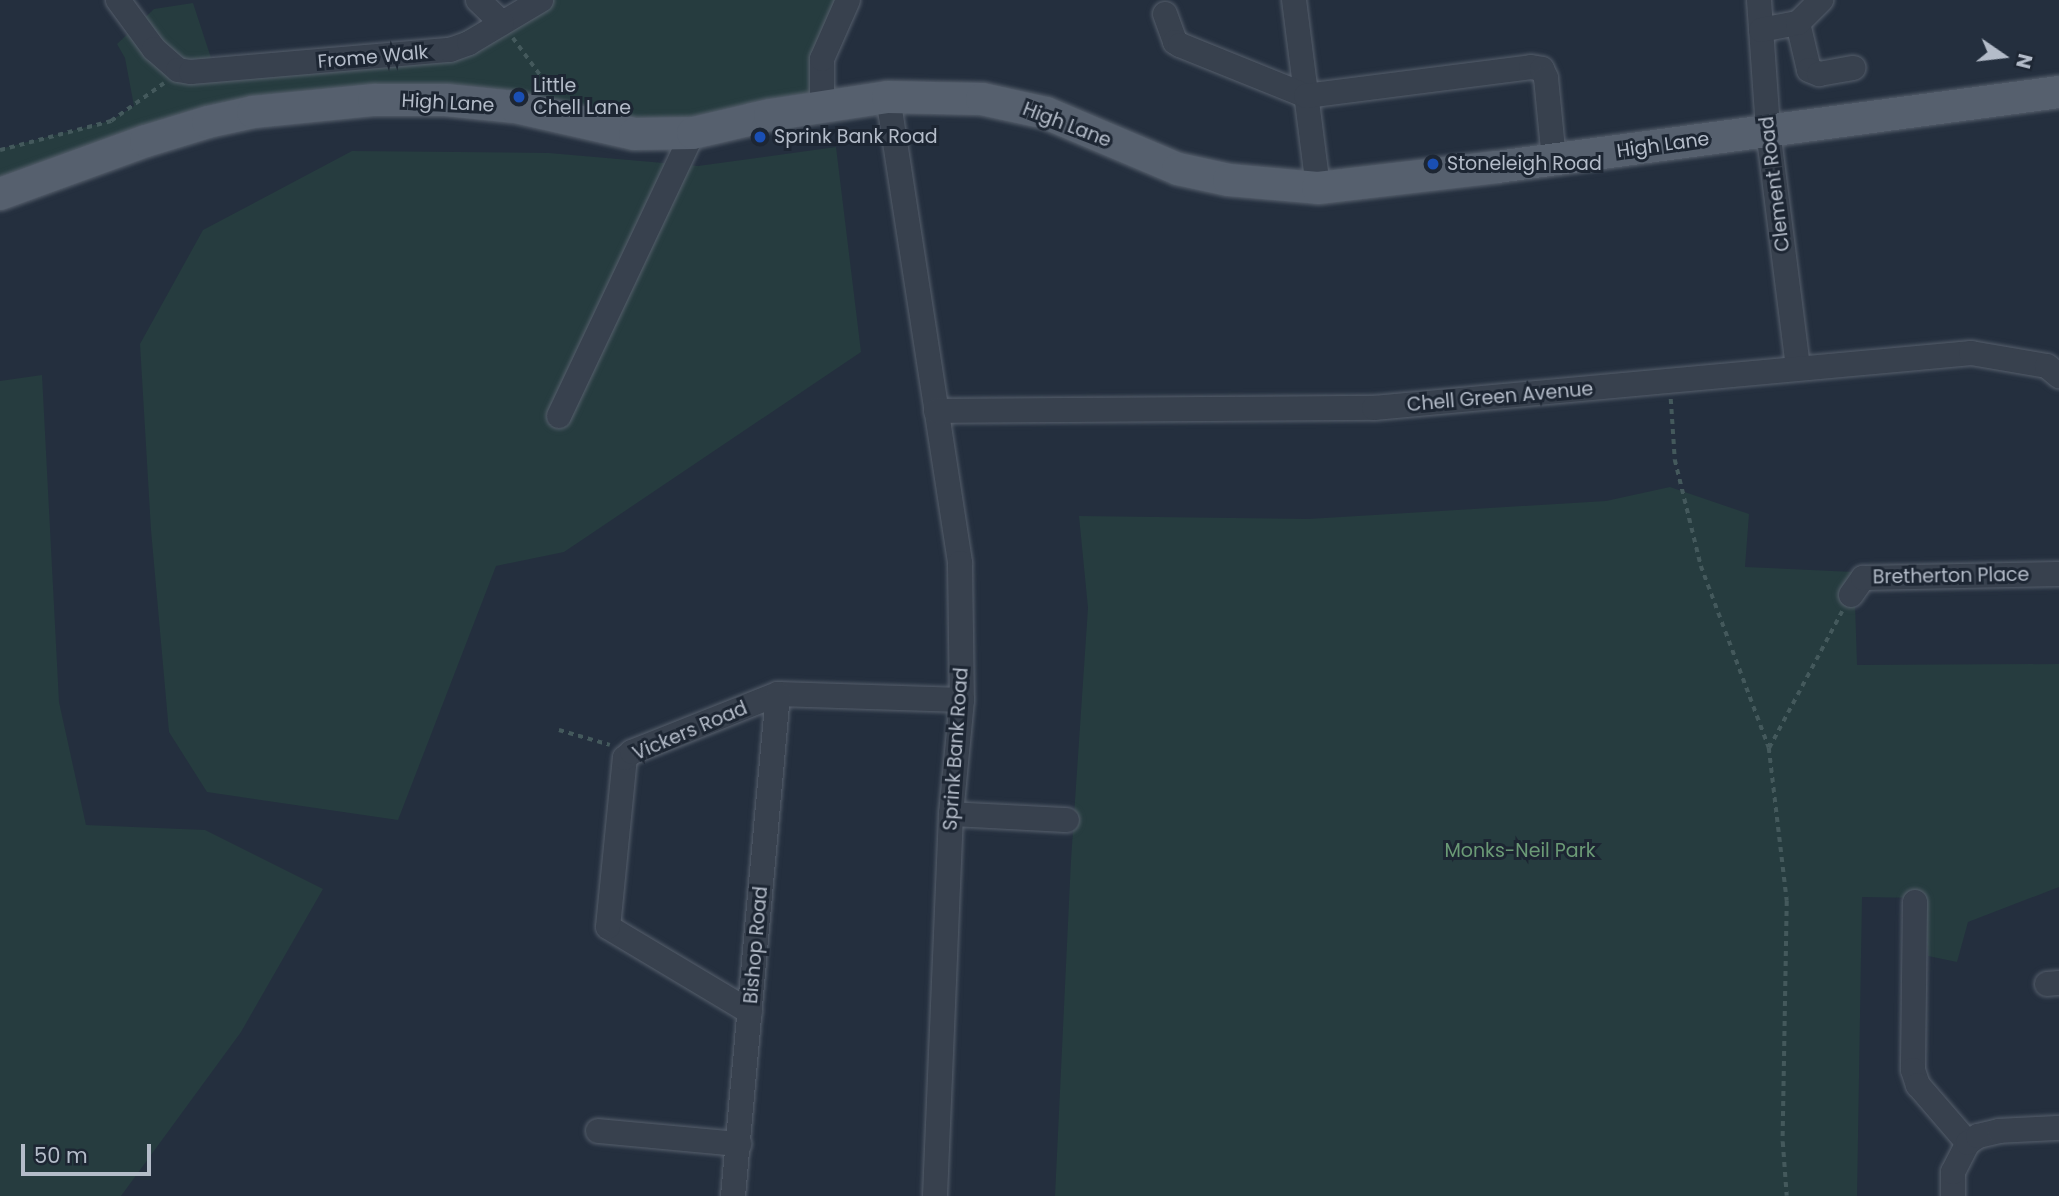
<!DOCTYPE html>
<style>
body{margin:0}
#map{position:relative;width:2059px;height:1196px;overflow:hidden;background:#242f3e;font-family:Poppins,sans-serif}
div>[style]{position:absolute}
.green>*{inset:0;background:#263c3f}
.path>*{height:3.5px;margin-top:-1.75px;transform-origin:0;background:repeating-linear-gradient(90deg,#44595c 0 5px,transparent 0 10px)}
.roads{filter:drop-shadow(0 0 2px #565f6c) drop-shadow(0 0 2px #565f6c)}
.minor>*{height:24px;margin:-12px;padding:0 12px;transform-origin:12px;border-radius:12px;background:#38414e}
.major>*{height:32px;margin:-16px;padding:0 16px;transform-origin:16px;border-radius:16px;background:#56606e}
.dots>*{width:19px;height:19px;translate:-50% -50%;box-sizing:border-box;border:4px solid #1d2633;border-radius:50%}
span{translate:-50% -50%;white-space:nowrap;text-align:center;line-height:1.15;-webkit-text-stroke:6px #1d2633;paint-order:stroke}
.street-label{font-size:19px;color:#b4bcc9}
.poi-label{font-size:19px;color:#b4bcc9}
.left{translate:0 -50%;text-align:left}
.park-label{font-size:19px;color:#6b9a76}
.north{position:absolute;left:1968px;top:21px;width:70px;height:70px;-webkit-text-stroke:5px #1d2633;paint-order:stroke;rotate:104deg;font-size:19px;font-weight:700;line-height:28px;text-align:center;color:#b4bcc9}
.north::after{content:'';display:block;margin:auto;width:24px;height:32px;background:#b4bcc9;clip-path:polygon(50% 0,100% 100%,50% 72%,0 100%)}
.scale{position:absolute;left:21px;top:1144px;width:130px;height:32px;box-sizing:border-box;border:4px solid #b4bcc9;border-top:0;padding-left:9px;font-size:21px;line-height:24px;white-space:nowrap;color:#b4bcc9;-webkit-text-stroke:5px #1d2633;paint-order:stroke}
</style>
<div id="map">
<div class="green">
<div style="clip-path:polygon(520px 0,848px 0,822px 106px,693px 133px,342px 102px,0 194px,0 149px,110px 121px,134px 106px,125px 58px,117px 44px,154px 9px,193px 3px,214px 67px,448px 40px)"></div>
<div style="clip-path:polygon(836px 147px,861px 352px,564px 552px,496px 566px,398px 820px,207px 792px,169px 732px,151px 530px,140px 344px,203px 230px,352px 151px,549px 153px,698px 166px)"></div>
<div style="clip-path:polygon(42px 375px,59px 702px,86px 825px,205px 830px,323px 889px,241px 1032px,121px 1196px,0 1196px,0 381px)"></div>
<div style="clip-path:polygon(1670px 487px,1749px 514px,1745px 567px,1854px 572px,1857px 665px,2059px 664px,2059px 887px,1968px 922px,1957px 962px,1928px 956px,1923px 898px,1862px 897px,1857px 1196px,1055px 1196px,1071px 860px,1088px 608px,1079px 516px,1308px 519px,1606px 501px)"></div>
</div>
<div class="path">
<div style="left:513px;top:38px;width:66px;rotate:53.7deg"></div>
<div style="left:0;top:150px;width:115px;rotate:-14.6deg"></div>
<div style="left:111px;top:121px;width:65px;rotate:-35.6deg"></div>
<div style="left:1671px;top:399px;width:61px;rotate:86.2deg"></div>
<div style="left:1675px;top:460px;width:109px;rotate:76.2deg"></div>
<div style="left:1701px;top:566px;width:194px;rotate:69.5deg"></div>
<div style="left:1769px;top:748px;width:154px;rotate:83.3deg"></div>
<div style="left:1787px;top:901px;width:241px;rotate:91deg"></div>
<div style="left:1783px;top:1142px;width:54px;rotate:85.8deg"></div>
<div style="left:559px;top:730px;width:53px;rotate:16.4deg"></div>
<div style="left:1769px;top:748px;width:155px;rotate:-61.9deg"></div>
</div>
<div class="roads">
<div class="minor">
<div style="left:118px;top:0;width:61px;rotate:53.7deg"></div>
<div style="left:154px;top:49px;width:32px;rotate:41deg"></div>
<div style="left:178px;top:70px;width:13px;rotate:9deg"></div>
<div style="left:191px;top:72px;width:260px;rotate:-4.9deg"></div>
<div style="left:450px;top:50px;width:20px;rotate:-20deg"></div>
<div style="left:469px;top:43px;width:84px;rotate:-30.8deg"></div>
<div style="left:478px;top:0;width:33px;rotate:44deg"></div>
<div style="left:1294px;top:0;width:190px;rotate:82.7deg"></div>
<div style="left:1759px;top:0;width:130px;rotate:86deg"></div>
<div style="left:1768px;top:130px;width:239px;rotate:82.8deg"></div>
<div style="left:1165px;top:14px;width:30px;rotate:70deg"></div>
<div style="left:1175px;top:42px;width:6px;rotate:31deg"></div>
<div style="left:1180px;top:45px;width:136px;rotate:22deg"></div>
<div style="left:1306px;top:96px;width:227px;rotate:-7.3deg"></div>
<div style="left:1531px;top:67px;width:11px;rotate:10deg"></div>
<div style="left:1542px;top:69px;width:10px;rotate:66deg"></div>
<div style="left:1546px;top:78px;width:82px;rotate:84.4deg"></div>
<div style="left:1798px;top:23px;width:48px;rotate:76.8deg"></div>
<div style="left:1809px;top:70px;width:11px;rotate:22deg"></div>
<div style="left:1819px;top:74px;width:35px;rotate:-10deg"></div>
<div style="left:1761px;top:30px;width:38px;rotate:-11deg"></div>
<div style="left:1798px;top:23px;width:33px;rotate:-45deg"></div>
<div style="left:888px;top:97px;width:472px;rotate:81.2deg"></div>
<div style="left:960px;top:563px;width:137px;rotate:89.2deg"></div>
<div style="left:962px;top:700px;width:115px;rotate:95.5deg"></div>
<div style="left:951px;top:814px;width:382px;rotate:92.4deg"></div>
<div style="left:822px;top:106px;width:47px;rotate:-90deg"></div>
<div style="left:822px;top:59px;width:64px;rotate:-66.2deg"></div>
<div style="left:936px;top:411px;width:438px;rotate:-0.4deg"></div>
<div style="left:1374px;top:408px;width:600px;rotate:-5.26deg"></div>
<div style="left:1971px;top:353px;width:77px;rotate:9.7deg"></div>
<div style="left:2047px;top:366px;width:16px;rotate:40deg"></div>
<div style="left:559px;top:416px;width:313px;rotate:-64.7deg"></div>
<div style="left:1851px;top:595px;width:21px;rotate:-55deg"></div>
<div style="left:1863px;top:578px;width:196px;rotate:-1.2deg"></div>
<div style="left:951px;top:814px;width:116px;rotate:3deg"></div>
<div style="left:1915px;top:902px;width:168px;rotate:90.7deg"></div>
<div style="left:1913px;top:1070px;width:16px;rotate:72deg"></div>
<div style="left:1918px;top:1085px;width:77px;rotate:49.2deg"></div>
<div style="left:2047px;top:984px;width:12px;rotate:-5deg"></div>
<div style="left:750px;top:1012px;width:165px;rotate:-149.1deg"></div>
<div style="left:608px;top:927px;width:170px;rotate:-84.3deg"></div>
<div style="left:625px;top:758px;width:9px;rotate:-41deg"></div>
<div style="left:632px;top:752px;width:157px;rotate:-21.7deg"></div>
<div style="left:778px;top:694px;width:184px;rotate:1.9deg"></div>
<div style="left:598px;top:1131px;width:142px;rotate:5.3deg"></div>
<div style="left:733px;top:1196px;width:504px;rotate:-84.88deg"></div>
<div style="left:1953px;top:1196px;width:24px;rotate:-90deg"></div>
<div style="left:1953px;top:1172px;width:33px;rotate:-63deg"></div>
<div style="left:1968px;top:1143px;width:12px;rotate:-35deg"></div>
<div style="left:1978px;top:1136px;width:22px;rotate:-13deg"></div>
<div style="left:1999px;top:1131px;width:60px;rotate:-2.9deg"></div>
</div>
<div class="major">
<div style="left:0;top:194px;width:155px;rotate:-20deg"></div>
<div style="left:146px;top:141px;width:65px;rotate:-17deg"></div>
<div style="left:208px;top:122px;width:46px;rotate:-12.5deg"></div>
<div style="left:253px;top:112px;width:122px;rotate:-5.7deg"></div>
<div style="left:374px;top:100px;width:72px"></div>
<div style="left:446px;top:100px;width:69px;rotate:5.8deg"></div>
<div style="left:515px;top:107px;width:123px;rotate:12.7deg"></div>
<div style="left:635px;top:134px;width:58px;rotate:-1deg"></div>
<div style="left:693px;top:133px;width:79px;rotate:-13.2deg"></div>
<div style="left:770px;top:115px;width:119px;rotate:-8.7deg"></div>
<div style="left:888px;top:97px;width:94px;rotate:1.2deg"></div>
<div style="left:982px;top:99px;width:66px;rotate:12.3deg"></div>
<div style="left:1046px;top:113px;width:143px;rotate:23deg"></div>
<div style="left:1178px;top:169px;width:52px;rotate:12.2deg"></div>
<div style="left:1229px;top:180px;width:89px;rotate:5.1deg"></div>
<div style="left:1318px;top:188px;width:180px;rotate:-6.7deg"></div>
<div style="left:1497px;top:167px;width:567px;rotate:-7.6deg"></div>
</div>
</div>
<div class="dots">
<div style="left:519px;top:97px;background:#1a4fb4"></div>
<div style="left:760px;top:137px;background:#1a4fb4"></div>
<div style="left:1433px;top:164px;background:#1a4fb4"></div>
</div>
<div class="street-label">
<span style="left:373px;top:57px;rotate:-5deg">Frome Walk</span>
<span style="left:448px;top:103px;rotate:3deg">High Lane</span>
<span style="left:1067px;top:125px;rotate:21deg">High Lane</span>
<span style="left:1663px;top:145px;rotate:-8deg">High Lane</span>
<span style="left:1775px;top:184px;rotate:-97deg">Clement Road</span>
<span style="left:1500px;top:397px;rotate:-5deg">Chell Green Avenue</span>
<span style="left:1951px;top:576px;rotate:-1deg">Bretherton Place</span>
<span style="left:690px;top:731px;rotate:-23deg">Vickers Road</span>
<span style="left:956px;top:749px;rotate:-86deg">Sprink Bank Road</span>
<span style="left:756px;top:945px;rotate:-85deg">Bishop Road</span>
</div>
<div class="poi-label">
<span class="left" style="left:533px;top:97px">Little<br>Chell Lane</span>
<span class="left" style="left:774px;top:137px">Sprink Bank Road</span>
<span class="left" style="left:1447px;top:164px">Stoneleigh Road</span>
</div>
<div class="park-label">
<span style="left:1520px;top:851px">Monks-Neil Park</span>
</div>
<div class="north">N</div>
<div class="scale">50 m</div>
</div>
